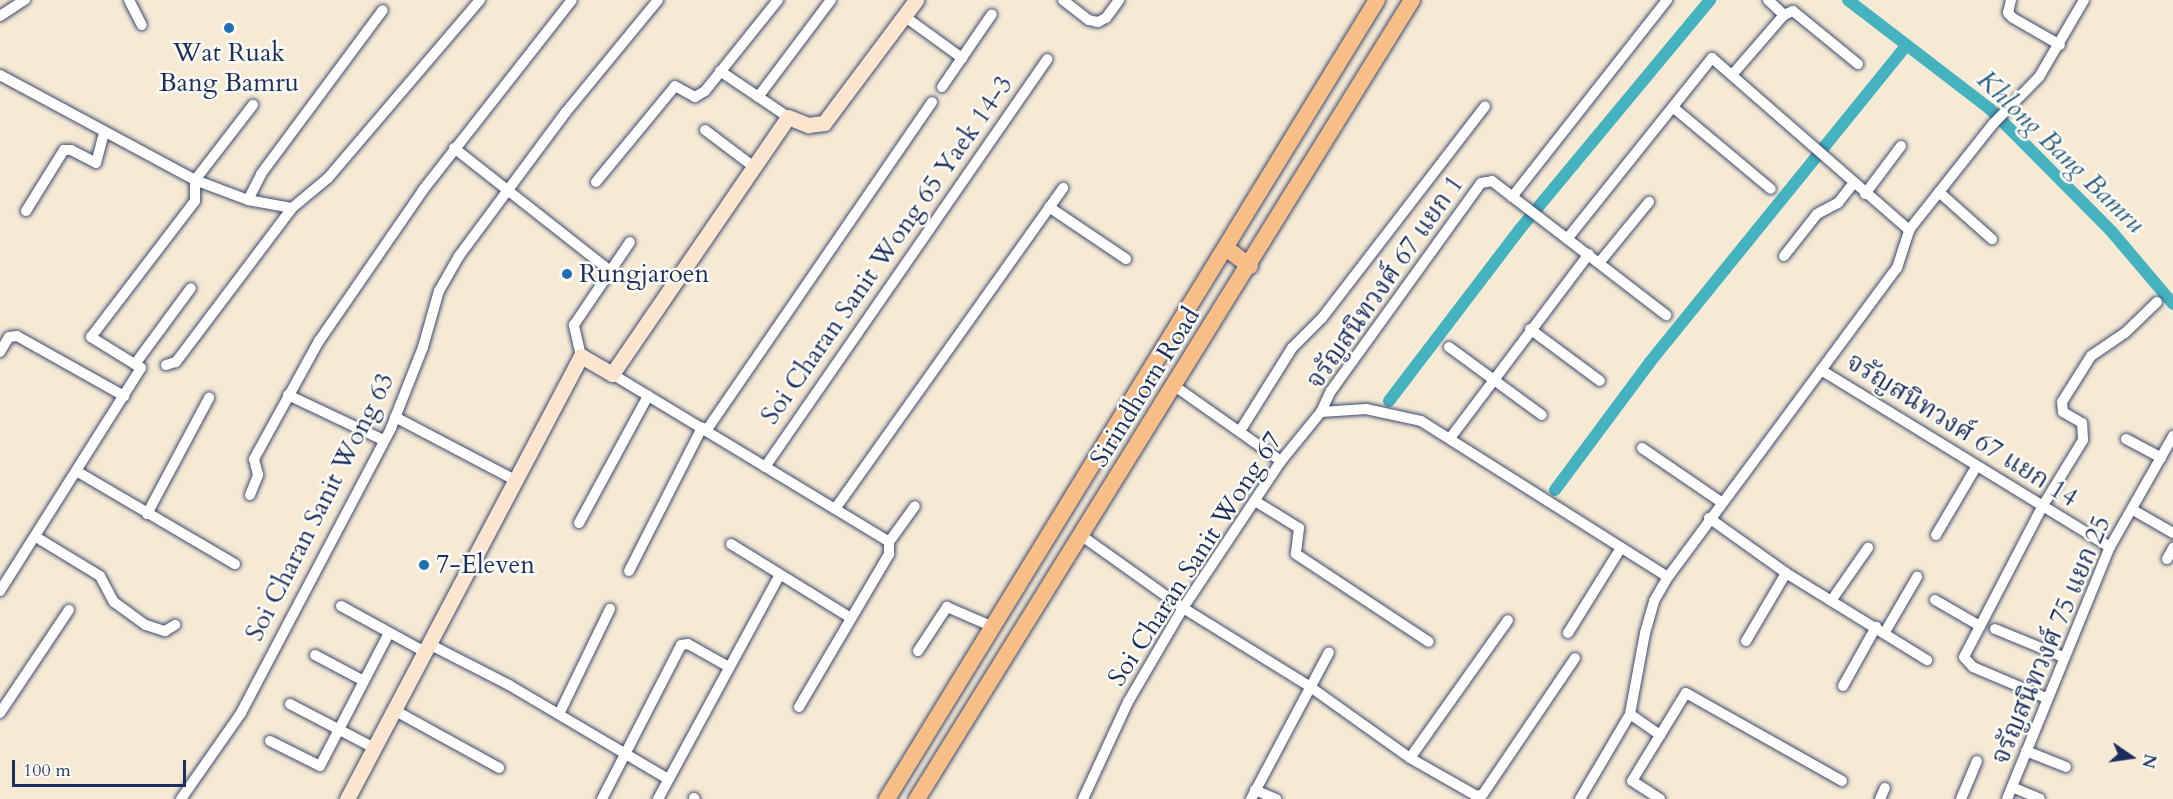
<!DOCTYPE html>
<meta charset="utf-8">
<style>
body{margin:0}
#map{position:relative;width:2173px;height:799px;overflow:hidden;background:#f6ead5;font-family:Cardo,"Noto Serif Thai",serif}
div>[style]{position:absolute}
.canal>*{height:12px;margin:-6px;padding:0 6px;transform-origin:6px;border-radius:6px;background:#44b2bf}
.roads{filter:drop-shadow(0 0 2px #3c4b70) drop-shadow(0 0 2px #3c4b70)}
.street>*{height:10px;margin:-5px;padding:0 5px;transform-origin:5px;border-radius:5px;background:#fff}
.secondary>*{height:15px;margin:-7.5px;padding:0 7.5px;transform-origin:7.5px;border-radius:7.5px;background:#fce5cf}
.primary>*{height:16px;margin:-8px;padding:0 8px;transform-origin:8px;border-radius:8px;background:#f7be87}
.dots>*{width:16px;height:16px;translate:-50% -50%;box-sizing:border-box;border:3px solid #fdfcf7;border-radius:50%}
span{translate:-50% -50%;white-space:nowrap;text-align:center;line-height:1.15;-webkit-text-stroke:5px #fdfcf7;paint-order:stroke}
.poi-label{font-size:26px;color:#1b2f5e}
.left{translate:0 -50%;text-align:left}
.street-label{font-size:26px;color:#1b2f5e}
.water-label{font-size:27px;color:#295d80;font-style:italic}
.north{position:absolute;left:2101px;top:727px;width:60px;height:60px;-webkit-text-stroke:4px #fdfcf7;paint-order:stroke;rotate:103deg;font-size:16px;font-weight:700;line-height:24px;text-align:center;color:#1b2f5e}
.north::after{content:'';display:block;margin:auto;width:21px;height:27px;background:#1b2f5e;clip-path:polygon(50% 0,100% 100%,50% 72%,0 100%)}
.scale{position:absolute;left:12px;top:760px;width:174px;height:27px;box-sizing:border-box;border:3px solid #1b2f5e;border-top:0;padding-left:8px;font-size:18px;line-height:21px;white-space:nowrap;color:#1b2f5e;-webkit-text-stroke:4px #fdfcf7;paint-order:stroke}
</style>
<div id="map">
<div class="canal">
<div style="left:1848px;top:0;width:179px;rotate:37.5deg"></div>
<div style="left:1990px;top:109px;width:173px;rotate:45.2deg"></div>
<div style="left:2112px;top:232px;width:94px;rotate:49.7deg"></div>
<div style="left:1389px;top:401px;width:216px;rotate:-52.7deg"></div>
<div style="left:1520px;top:229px;width:298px;rotate:-50.3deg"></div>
<div style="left:1555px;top:490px;width:159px;rotate:-53.4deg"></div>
<div style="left:1650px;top:362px;width:407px;rotate:-51deg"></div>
</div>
<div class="roads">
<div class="street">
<div style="left:129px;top:0;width:28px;rotate:63deg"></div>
<div style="left:1063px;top:0;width:33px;rotate:38deg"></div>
<div style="left:1089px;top:20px;width:9px;rotate:13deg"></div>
<div style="left:1098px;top:22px;width:9px;rotate:-27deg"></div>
<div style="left:1106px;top:18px;width:22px;rotate:-54deg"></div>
<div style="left:1768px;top:0;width:22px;rotate:43deg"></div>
<div style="left:2011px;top:0;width:13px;rotate:103deg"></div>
<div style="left:2008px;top:13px;width:7px;rotate:45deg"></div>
<div style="left:2013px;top:18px;width:54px;rotate:29.9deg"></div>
<div style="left:0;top:16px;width:30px;rotate:-33deg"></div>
<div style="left:904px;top:16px;width:72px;rotate:35.9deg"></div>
<div style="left:720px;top:71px;width:82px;rotate:34.1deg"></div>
<div style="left:0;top:75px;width:221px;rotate:28.3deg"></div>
<div style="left:195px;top:180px;width:57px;rotate:20.7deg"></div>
<div style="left:248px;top:200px;width:45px;rotate:10.3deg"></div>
<div style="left:292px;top:208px;width:47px;rotate:-39.8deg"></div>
<div style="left:328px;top:178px;width:234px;rotate:-49.5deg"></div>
<div style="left:1732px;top:75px;width:79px;rotate:-49.1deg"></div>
<div style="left:1784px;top:15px;width:10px;rotate:-24deg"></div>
<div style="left:1793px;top:11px;width:84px;rotate:39.2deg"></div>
<div style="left:942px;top:87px;width:88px;rotate:-55.6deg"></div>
<div style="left:758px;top:97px;width:121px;rotate:-53deg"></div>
<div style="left:1674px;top:108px;width:126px;rotate:39.9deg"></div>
<div style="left:705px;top:130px;width:61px;rotate:37.1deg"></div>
<div style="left:454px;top:148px;width:197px;rotate:38.2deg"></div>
<div style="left:596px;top:182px;width:124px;rotate:-50.5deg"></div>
<div style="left:675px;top:86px;width:23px;rotate:29deg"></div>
<div style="left:695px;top:97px;width:12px;rotate:-31deg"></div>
<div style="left:705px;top:91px;width:117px;rotate:-51.3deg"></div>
<div style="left:1939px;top:192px;width:71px;rotate:41.6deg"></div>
<div style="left:1865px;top:194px;width:60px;rotate:-53.1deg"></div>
<div style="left:1512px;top:197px;width:251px;rotate:-51.8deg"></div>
<div style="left:248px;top:200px;width:29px;rotate:-63deg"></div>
<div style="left:261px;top:174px;width:204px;rotate:-53.4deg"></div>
<div style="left:1049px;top:207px;width:93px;rotate:34deg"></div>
<div style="left:26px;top:211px;width:72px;rotate:-58.1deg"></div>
<div style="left:64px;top:150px;width:7px"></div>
<div style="left:71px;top:150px;width:28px;rotate:27deg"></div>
<div style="left:96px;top:163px;width:30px;rotate:-75deg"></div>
<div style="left:1567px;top:239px;width:232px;rotate:-51.3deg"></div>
<div style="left:1712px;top:58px;width:262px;rotate:41.1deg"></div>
<div style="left:1784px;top:256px;width:53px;rotate:-51.8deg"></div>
<div style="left:1817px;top:214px;width:24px;rotate:-28deg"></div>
<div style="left:1838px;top:203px;width:24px;rotate:-52deg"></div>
<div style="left:1599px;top:263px;width:79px;rotate:-50.7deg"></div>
<div style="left:1530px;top:329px;width:87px;rotate:36.6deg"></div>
<div style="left:1449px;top:347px;width:115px;rotate:36.2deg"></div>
<div style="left:0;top:352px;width:17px;rotate:-59deg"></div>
<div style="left:9px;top:337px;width:8px;rotate:-7deg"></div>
<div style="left:17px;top:336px;width:123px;rotate:29.3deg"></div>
<div style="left:581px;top:356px;width:32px;rotate:-103deg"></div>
<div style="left:574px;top:325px;width:100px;rotate:-56deg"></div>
<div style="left:135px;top:364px;width:94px;rotate:-53.6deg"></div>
<div style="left:166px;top:365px;width:10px;rotate:-17deg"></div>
<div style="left:176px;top:362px;width:193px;rotate:-53deg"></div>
<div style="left:1821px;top:370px;width:339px;rotate:31.5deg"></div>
<div style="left:612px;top:374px;width:324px;rotate:31.2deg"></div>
<div style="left:1176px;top:387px;width:128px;rotate:35.2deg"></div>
<div style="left:288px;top:395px;width:105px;rotate:25.3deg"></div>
<div style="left:1321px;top:412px;width:45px;rotate:-3.8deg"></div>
<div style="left:1366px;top:409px;width:56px;rotate:12.3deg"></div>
<div style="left:1421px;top:421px;width:292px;rotate:32.3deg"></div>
<div style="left:395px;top:417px;width:136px;rotate:27.7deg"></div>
<div style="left:706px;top:431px;width:399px;rotate:-55.5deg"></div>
<div style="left:1240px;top:431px;width:98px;rotate:-57.9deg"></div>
<div style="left:1292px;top:348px;width:42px;rotate:-45deg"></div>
<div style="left:1322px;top:318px;width:267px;rotate:-52.4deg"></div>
<div style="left:1451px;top:437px;width:229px;rotate:-53deg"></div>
<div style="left:2126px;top:439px;width:40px;rotate:28deg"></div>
<div style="left:1642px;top:448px;width:96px;rotate:34.4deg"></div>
<div style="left:765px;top:467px;width:496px;rotate:-55.3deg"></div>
<div style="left:78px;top:472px;width:182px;rotate:30.4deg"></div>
<div style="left:250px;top:495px;width:22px;rotate:-68deg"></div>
<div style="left:258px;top:475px;width:16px;rotate:-104deg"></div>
<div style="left:254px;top:459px;width:135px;rotate:-61.2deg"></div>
<div style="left:319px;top:341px;width:183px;rotate:-55.4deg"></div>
<div style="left:423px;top:190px;width:241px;rotate:-51.9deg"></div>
<div style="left:1255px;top:501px;width:52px;rotate:31.5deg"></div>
<div style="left:1299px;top:528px;width:26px;rotate:97deg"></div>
<div style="left:1296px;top:554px;width:159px;rotate:33.5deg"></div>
<div style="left:835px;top:509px;width:394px;rotate:-54.6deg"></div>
<div style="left:2133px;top:510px;width:46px;rotate:29.9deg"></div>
<div style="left:147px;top:514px;width:132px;rotate:-61.9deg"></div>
<div style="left:1709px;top:518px;width:95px;rotate:35.5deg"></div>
<div style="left:1786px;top:573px;width:166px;rotate:31.7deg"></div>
<div style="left:579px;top:523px;width:145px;rotate:-61.5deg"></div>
<div style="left:1936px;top:535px;width:79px;rotate:-59.5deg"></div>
<div style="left:1082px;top:536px;width:124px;rotate:35.5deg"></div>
<div style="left:1183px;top:608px;width:148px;rotate:31.8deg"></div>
<div style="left:1309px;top:686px;width:124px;rotate:35.5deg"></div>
<div style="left:1410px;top:758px;width:77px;rotate:29.6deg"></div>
<div style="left:1477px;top:796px;width:6px;rotate:-18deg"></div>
<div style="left:1483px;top:794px;width:164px;rotate:-55.9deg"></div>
<div style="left:36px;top:537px;width:75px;rotate:31.4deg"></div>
<div style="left:100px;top:576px;width:30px;rotate:62deg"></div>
<div style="left:114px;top:602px;width:39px;rotate:36deg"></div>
<div style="left:146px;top:625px;width:20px;rotate:18deg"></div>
<div style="left:165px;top:631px;width:12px;rotate:-31deg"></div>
<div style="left:889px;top:542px;width:44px;rotate:-54.2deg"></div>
<div style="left:731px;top:544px;width:139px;rotate:31.7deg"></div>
<div style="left:2167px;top:559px;width:13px;rotate:-61deg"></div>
<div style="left:629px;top:571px;width:161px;rotate:-63deg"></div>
<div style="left:0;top:591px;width:264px;rotate:-57.7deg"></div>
<div style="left:141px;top:368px;width:59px;rotate:-148.2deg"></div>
<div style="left:91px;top:337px;width:171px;rotate:-52.6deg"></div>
<div style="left:195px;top:201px;width:21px;rotate:-90deg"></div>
<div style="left:195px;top:180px;width:95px;rotate:-52.3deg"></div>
<div style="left:1935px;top:600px;width:52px;rotate:30deg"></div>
<div style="left:1831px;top:601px;width:65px;rotate:-55.1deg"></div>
<div style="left:341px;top:606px;width:96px;rotate:28.7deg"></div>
<div style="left:1995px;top:629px;width:74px;rotate:22.4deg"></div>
<div style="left:1885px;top:632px;width:64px;rotate:-59.8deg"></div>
<div style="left:1568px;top:633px;width:100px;rotate:-58.1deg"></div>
<div style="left:1746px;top:641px;width:79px;rotate:-59.5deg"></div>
<div style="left:429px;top:644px;width:90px;rotate:27.1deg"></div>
<div style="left:509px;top:685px;width:185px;rotate:30.6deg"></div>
<div style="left:918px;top:651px;width:53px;rotate:-56.6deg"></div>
<div style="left:947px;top:607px;width:50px;rotate:23.5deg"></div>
<div style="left:315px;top:655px;width:55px;rotate:28deg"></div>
<div style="left:1843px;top:686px;width:68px;rotate:-60.8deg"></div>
<div style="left:2046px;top:698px;width:79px;rotate:-157deg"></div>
<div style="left:1973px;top:667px;width:13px;rotate:-132deg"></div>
<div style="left:1964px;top:657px;width:169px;rotate:-62.5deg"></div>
<div style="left:2042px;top:507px;width:79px;rotate:-58.5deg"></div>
<div style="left:2083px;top:440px;width:17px;rotate:-93deg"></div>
<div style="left:2082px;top:423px;width:22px;rotate:-150deg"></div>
<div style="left:2063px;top:412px;width:10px;rotate:-96deg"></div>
<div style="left:2062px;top:402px;width:54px;rotate:-57.8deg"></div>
<div style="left:2091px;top:356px;width:42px;rotate:-34.4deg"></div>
<div style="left:2126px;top:332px;width:43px;rotate:-44.1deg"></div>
<div style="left:290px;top:704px;width:95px;rotate:27.6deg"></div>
<div style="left:799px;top:707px;width:178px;rotate:-59.5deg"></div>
<div style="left:889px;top:554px;width:12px;rotate:-90deg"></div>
<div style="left:394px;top:710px;width:120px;rotate:28.9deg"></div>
<div style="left:0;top:713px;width:124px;rotate:-56.2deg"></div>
<div style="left:559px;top:714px;width:117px;rotate:-64.1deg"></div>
<div style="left:1630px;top:714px;width:37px;rotate:35deg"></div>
<div style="left:270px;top:741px;width:56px;rotate:26.6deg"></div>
<div style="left:320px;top:766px;width:150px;rotate:-62.6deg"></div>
<div style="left:2026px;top:751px;width:43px;rotate:21.8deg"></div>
<div style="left:1410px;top:758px;width:169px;rotate:-54.6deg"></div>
<div style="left:2012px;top:787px;width:30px;rotate:23deg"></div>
<div style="left:1255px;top:790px;width:23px;rotate:23deg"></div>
<div style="left:694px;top:798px;width:1px;rotate:45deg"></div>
<div style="left:181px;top:799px;width:105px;rotate:-55.1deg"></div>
<div style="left:241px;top:713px;width:322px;rotate:-62.2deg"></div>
<div style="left:391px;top:428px;width:87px;rotate:-68.4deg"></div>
<div style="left:423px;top:347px;width:58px;rotate:-74.1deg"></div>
<div style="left:439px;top:291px;width:40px;rotate:-60.3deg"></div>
<div style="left:459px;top:256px;width:179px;rotate:-53.4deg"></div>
<div style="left:566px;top:112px;width:145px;rotate:-50.6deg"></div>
<div style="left:602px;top:799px;width:173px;rotate:-62.8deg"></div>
<div style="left:681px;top:645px;width:7px;rotate:-8deg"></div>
<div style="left:688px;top:644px;width:47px;rotate:29.3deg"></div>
<div style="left:658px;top:799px;width:254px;rotate:-61.5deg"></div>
<div style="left:1083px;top:799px;width:107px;rotate:-65.1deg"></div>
<div style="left:1128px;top:702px;width:109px;rotate:-59.7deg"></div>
<div style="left:1183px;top:608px;width:177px;rotate:-56.3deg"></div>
<div style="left:1281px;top:461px;width:63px;rotate:-50.8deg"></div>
<div style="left:1321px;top:412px;width:23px;rotate:-65deg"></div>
<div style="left:1331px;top:391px;width:256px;rotate:-54.2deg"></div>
<div style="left:1481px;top:183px;width:11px;rotate:-10deg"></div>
<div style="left:1492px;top:181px;width:220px;rotate:37.6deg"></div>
<div style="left:1251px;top:799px;width:166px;rotate:-62deg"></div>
<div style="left:1580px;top:799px;width:99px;rotate:-59.5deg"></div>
<div style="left:1630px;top:714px;width:82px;rotate:-79.5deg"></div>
<div style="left:1645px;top:633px;width:33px;rotate:-74deg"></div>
<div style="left:1654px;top:601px;width:28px;rotate:-60deg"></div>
<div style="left:1668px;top:577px;width:385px;rotate:-53.5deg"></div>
<div style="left:1897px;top:268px;width:40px;rotate:-72deg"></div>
<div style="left:1909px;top:230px;width:135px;rotate:-51.6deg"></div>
<div style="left:1993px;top:124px;width:66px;rotate:-45.6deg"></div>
<div style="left:2039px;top:77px;width:89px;rotate:-59.7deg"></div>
<div style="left:1660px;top:799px;width:33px;rotate:-147deg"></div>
<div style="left:1632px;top:781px;width:103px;rotate:-58.5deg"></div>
<div style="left:1686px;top:693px;width:179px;rotate:29.4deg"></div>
<div style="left:1880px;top:799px;width:12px;rotate:-66deg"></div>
<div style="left:1961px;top:799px;width:41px;rotate:-67.2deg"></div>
<div style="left:2007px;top:799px;width:272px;rotate:-67.8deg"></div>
<div style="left:2110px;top:547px;width:128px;rotate:-60.4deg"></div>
</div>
<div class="secondary">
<div style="left:347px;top:799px;width:501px;rotate:-62.16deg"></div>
<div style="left:581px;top:356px;width:36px;rotate:30deg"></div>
<div style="left:612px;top:374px;width:311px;rotate:-55.6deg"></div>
<div style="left:788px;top:117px;width:22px;rotate:22deg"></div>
<div style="left:808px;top:125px;width:16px;rotate:-7deg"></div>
<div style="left:824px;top:123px;width:154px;rotate:-53.2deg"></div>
</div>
<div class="primary">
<div style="left:1226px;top:248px;width:30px;rotate:37deg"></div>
<div style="left:887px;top:799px;width:937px;rotate:-58.48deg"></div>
<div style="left:917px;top:799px;width:940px;rotate:-58.22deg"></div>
</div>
</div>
<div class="dots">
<div style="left:229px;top:28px;background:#1f6fb2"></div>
<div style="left:567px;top:274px;background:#1f6fb2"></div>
<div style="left:424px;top:565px;background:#1f6fb2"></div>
</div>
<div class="poi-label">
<span style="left:229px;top:68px">Wat Ruak<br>Bang Bamru</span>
<span class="left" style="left:579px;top:274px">Rungjaroen</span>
<span class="left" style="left:436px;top:565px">7-Eleven</span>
</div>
<div class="street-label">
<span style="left:887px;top:250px;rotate:-55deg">Soi Charan Sanit Wong 65 Yaek 14-3</span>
<span style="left:1385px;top:282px;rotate:-55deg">จรัญสนิทวงศ์ 67 แยก 1</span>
<span style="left:1145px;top:387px;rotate:-58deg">Sirindhorn Road</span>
<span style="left:1962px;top:430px;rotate:32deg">จรัญสนิทวงศ์ 67 แยก 14</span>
<span style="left:320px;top:507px;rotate:-63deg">Soi Charan Sanit Wong 63</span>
<span style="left:1195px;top:559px;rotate:-57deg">Soi Charan Sanit Wong 67</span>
<span style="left:2051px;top:640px;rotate:-67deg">จรัญสนิทวงศ์ 75 แยก 25</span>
</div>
<div class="water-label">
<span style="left:2061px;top:152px;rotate:44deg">Khlong Bang Bamru</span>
</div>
<div class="north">N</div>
<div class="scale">100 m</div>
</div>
